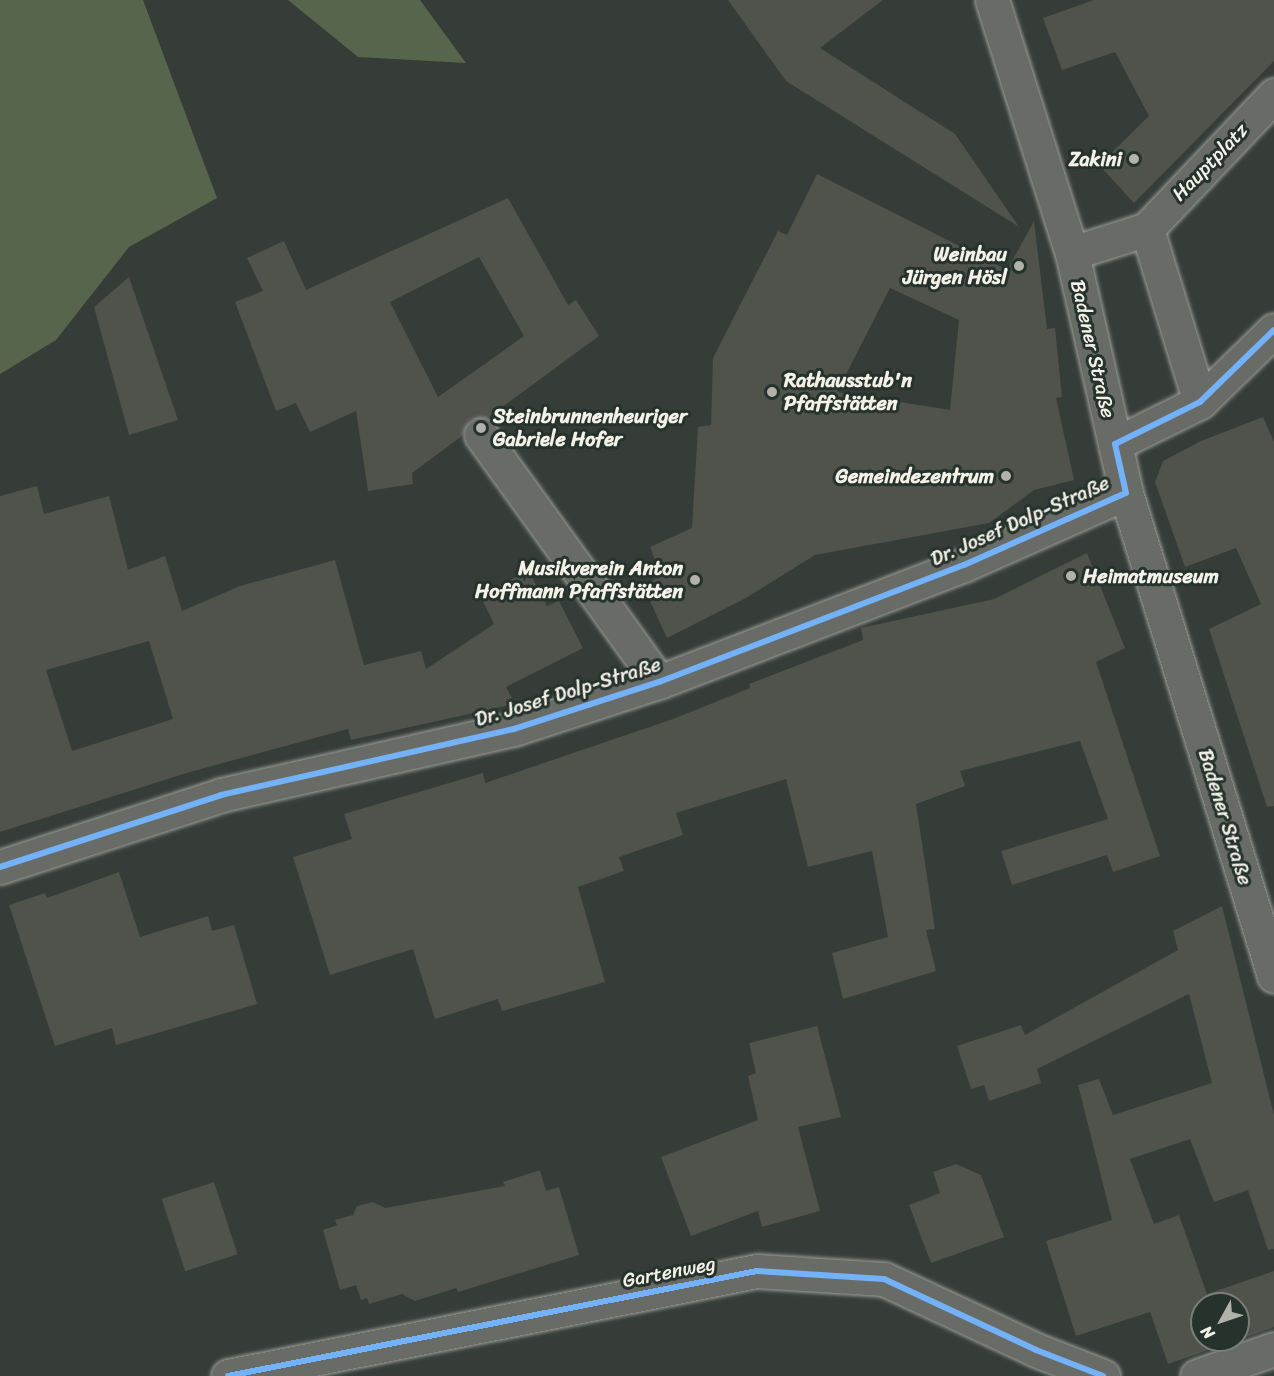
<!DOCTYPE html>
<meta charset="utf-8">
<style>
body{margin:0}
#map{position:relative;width:1274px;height:1376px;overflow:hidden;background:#363c37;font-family:Sriracha,sans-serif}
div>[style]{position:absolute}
.green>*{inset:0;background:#56654b}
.building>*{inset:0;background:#50524c;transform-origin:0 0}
.roads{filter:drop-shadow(0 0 2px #9c9e9b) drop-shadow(0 0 2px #9c9e9b)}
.street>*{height:33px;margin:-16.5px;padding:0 16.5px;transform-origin:16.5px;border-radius:16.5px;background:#686b66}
.primary>*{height:33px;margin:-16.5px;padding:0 16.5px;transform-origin:16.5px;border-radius:16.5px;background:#686b66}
.cycleway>*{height:6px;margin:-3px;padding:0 3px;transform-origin:3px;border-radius:3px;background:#73b2f8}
.dots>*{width:16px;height:16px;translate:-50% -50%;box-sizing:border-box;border:3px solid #26332d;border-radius:50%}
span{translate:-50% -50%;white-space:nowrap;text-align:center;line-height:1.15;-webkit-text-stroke:6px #26332d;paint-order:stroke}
.poi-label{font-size:20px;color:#f4f1e8;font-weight:700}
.right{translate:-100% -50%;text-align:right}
.left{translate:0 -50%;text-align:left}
.street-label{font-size:20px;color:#f4f1e8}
.north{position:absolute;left:1190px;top:1292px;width:60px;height:60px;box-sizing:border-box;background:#26332d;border:2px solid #787f78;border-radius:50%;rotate:230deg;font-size:16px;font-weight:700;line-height:24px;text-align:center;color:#f4f1e8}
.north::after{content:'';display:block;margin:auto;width:21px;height:27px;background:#b2b2aa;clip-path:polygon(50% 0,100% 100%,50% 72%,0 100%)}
</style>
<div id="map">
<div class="green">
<div style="clip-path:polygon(0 0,143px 0,217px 198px,129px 247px,56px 340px,0 374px)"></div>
<div style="clip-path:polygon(288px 0,420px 0,466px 63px,358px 57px)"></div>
</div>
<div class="building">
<div style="clip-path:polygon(728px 0,883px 0,820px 48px,955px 134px,1019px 227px,786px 81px)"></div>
<div style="clip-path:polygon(1094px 0,1274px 0,1274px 61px,1134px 203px,1099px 165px,1149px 116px,1115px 52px,1062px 70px,1043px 18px)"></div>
<div style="clip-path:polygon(evenodd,817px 174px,1007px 270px,1034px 221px,1047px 329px,1055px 328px,1062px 397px,1056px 398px,1074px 480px,1034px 490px,989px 523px,815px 555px,746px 598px,667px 638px,643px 586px,661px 575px,650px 547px,692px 528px,698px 427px,711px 425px,713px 358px,778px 231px,787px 235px,817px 174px,890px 288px,959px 320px,950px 410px,837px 392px,890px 288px)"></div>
<div style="clip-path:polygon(evenodd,508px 198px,568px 305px,576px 300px,599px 336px,487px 418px,470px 420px,462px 436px,412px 473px,413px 484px,368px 491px,356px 411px,310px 432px,296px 403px,276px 411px,235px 302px,263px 291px,247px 258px,284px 241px,306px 290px,508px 198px,479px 257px,524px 336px,438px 397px,390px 302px,479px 257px)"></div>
<div style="clip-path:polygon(129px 277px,178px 420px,129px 435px,94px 307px)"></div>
<div style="clip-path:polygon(1263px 417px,1274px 442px,1274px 806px,1267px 807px,1209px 629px,1261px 604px,1236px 548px,1185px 567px,1155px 482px,1163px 461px,1201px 441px)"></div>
<div style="clip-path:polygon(evenodd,37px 486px,44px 514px,109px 496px,128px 570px,165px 556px,182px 611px,240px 586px,335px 560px,364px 665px,421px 651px,426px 669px,494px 624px,480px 595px,529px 571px,547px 606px,559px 601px,583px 648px,506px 687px,515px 704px,351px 740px,348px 729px,190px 772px,0 832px,0 496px,37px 486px,149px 641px,173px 719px,72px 751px,46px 670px,149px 641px)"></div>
<div style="clip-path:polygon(1087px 553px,1125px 648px,1096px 662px,1160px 856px,1113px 872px,1107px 855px,1012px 885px,1001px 851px,1108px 819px,1080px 741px,960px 771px,965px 786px,916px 804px,935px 929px,926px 930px,936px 971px,843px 999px,832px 953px,888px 937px,872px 851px,808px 867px,786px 779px,676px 813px,683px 835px,619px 857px,624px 871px,578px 887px,605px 982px,502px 1011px,498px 999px,435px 1019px,413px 949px,330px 975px,293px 857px,352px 839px,344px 814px,483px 773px,485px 783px,673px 719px,750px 688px,749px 684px,863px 640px,861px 628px,994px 599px)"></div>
<div style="clip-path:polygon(119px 872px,140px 937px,208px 916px,212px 931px,234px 925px,257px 1004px,116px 1045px,112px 1028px,55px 1046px,9px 905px,45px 893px,47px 898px)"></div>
<div style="clip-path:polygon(1222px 906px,1274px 1115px,1274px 1249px,1268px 1250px,1248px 1190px,1214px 1202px,1190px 1139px,1130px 1159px,1154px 1224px,1179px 1215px,1207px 1294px,1274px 1271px,1274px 1327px,1238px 1340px,1238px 1304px,1202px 1304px,1202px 1340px,1237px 1340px,1168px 1364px,1150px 1312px,1076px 1336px,1046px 1241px,1112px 1220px,1078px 1085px,1099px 1079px,1113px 1115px,1212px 1083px,1189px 994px,1037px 1069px,1041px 1083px,989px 1101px,984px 1085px,971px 1089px,957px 1046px,1021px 1025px,1025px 1035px,1178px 950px,1173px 931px)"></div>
<div style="clip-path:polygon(817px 1026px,841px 1117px,798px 1127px,820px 1211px,762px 1227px,758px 1211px,691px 1236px,661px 1157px,758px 1120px,748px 1076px,756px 1073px,749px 1043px)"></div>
<div style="clip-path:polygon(956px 1164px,981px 1175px,1004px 1237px,931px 1263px,909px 1205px,940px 1193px,933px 1172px)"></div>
<div style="clip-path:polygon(540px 1170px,546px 1191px,559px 1187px,579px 1255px,458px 1292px,456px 1288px,415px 1301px,402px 1294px,369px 1304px,367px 1298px,361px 1300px,356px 1285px,340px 1290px,323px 1230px,337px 1225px,335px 1220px,353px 1215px,357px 1206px,373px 1202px,385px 1208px,505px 1186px,503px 1182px)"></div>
<div style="left:214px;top:1182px;width:76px;height:55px;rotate:72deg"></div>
</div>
<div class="roads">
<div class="street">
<div style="left:1147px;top:229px;width:181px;rotate:73deg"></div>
<div style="left:1072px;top:253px;width:79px;rotate:-17.7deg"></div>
<div style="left:1147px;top:229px;width:185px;rotate:-46.5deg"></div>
<div style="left:481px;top:435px;width:304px;rotate:54.2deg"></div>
<div style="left:1115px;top:444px;width:95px;rotate:-26.3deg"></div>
<div style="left:1200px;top:402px;width:103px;rotate:-44.2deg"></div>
<div style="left:0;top:867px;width:232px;rotate:-18deg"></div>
<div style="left:221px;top:795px;width:300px;rotate:-12.7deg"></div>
<div style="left:514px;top:729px;width:152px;rotate:-18deg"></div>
<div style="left:659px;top:682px;width:327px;rotate:-21deg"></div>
<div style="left:964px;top:565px;width:177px;rotate:-24deg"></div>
<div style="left:228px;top:1376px;width:539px;rotate:-11.23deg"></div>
<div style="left:757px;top:1271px;width:127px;rotate:3.6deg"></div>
<div style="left:884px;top:1279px;width:168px;rotate:25deg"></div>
<div style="left:1036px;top:1350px;width:72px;rotate:21.2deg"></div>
<div style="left:1197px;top:1376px;width:82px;rotate:-19.3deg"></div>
</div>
<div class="primary">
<div style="left:992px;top:0;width:265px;rotate:72.5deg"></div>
<div style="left:1072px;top:253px;width:246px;rotate:77.3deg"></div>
<div style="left:1126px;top:493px;width:505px;rotate:72.96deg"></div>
</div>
</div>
<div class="cycleway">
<div style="left:0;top:867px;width:232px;rotate:-18deg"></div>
<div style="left:221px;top:795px;width:300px;rotate:-12.7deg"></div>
<div style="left:514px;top:729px;width:152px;rotate:-18deg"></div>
<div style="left:659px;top:682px;width:327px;rotate:-21deg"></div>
<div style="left:964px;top:565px;width:177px;rotate:-24deg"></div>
<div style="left:1126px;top:493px;width:50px;rotate:-102.7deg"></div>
<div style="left:1115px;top:444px;width:95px;rotate:-26.3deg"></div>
<div style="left:1200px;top:402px;width:103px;rotate:-44.2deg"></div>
<div style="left:228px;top:1376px;width:539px;rotate:-11.23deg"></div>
<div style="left:757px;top:1271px;width:127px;rotate:3.6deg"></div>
<div style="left:884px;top:1279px;width:168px;rotate:25deg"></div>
<div style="left:1036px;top:1350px;width:72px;rotate:21.2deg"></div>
</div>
<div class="dots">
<div style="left:1134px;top:159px;background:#b2b2aa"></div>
<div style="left:1019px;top:266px;background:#b2b2aa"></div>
<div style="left:772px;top:392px;background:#b2b2aa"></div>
<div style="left:481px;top:428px;background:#b2b2aa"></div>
<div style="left:1006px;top:476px;background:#b2b2aa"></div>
<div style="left:1071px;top:576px;background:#b2b2aa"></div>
<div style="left:695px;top:580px;background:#b2b2aa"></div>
</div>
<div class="poi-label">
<span class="right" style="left:1122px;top:159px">Zakini</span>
<span class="right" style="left:1007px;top:266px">Weinbau<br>Jürgen Hösl</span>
<span class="left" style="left:784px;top:392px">Rathausstub'n<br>Pfaffstätten</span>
<span class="left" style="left:493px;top:428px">Steinbrunnenheuriger<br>Gabriele Hofer</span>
<span class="right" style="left:994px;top:476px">Gemeindezentrum</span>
<span class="right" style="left:683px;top:580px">Musikverein Anton<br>Hoffmann Pfaffstätten</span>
<span class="left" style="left:1083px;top:576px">Heimatmuseum</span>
</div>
<div class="street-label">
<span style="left:1210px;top:162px;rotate:-46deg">Hauptplatz</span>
<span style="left:1093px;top:349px;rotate:77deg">Badener Straße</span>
<span style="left:1020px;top:521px;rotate:-24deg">Dr. Josef Dolp-Straße</span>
<span style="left:568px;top:692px;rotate:-17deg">Dr. Josef Dolp-Straße</span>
<span style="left:1225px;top:817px;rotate:73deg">Badener Straße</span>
<span style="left:669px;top:1272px;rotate:-11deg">Gartenweg</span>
</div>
<div class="north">N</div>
</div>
